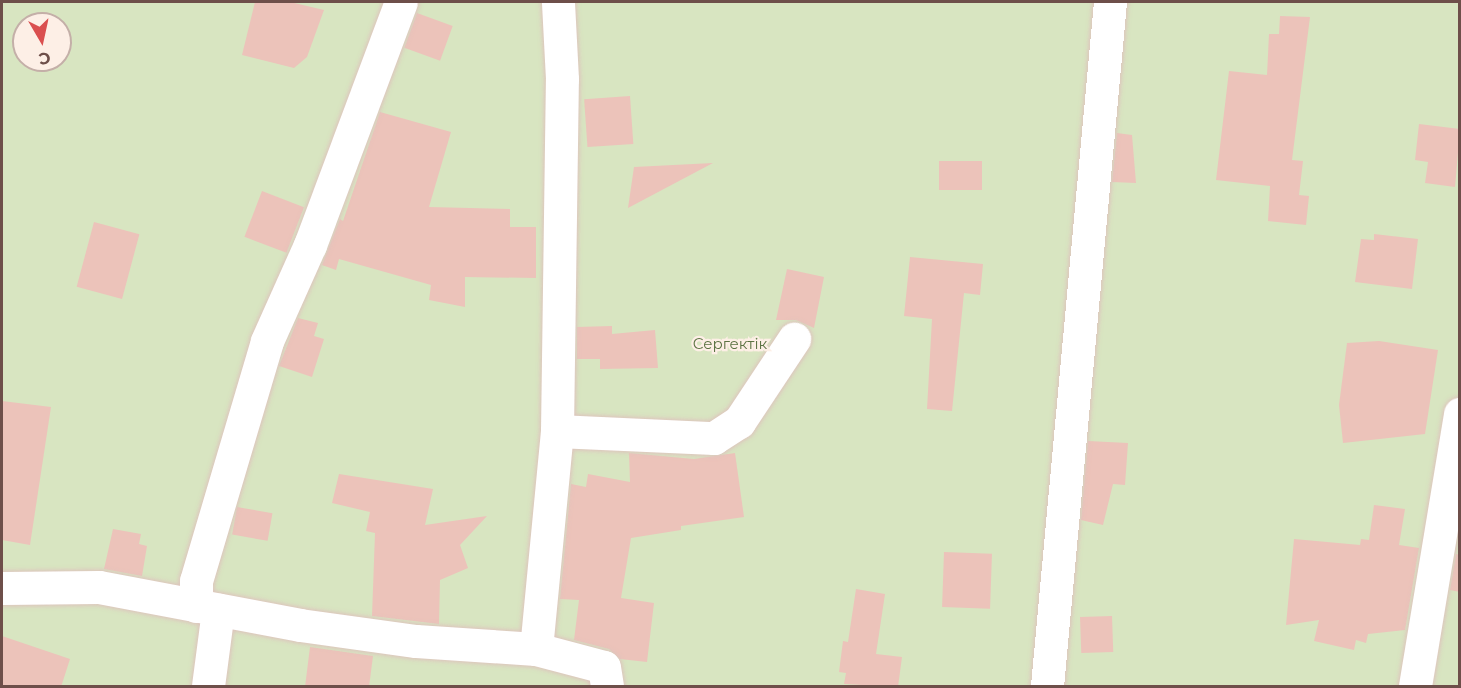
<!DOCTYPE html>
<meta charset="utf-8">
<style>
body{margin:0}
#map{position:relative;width:1461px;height:688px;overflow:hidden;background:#faeae0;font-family:Montserrat,sans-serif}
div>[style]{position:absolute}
.green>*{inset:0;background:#d8e5c1}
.building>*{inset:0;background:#ecc3ba;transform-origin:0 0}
.roads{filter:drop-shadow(0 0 2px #ddc5bd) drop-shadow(0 0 2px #ddc5bd)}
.minor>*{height:33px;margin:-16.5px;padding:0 16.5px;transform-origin:16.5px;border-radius:16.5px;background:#fff}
span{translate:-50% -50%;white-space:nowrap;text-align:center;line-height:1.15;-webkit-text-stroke:4.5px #fdefe6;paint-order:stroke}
.park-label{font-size:15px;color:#5c7343}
.frame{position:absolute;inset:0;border:3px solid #6e4f4a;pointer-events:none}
.north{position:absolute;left:12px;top:12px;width:60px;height:60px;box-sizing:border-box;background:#fdefe6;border:2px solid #c4afa8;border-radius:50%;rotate:171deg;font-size:16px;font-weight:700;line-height:24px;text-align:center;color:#6e4f4a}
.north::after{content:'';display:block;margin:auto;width:21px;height:27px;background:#da4f4f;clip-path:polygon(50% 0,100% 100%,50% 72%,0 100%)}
</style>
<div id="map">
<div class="green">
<div style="clip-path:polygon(evenodd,2px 2px,1459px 2px,1459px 686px,2px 686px,2px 2px,24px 24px,60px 24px,60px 60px,24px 60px,24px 24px)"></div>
</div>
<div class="building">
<div style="clip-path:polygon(255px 2px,290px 2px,324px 10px,307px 57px,294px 68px,242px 55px)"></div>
<div style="left:417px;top:13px;width:38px;height:37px;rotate:20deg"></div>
<div style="clip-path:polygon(1280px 16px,1310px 17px,1292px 160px,1303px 161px,1299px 195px,1309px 196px,1306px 225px,1268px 221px,1270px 186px,1216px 180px,1229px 71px,1267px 75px,1269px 34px,1279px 34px)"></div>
<div style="left:630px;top:96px;width:48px;height:46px;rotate:86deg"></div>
<div style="clip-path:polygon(380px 112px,451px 132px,429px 207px,510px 209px,510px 227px,536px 227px,536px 278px,465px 277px,465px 307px,429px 300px,431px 285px,339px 259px,336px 270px,322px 265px,340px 219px,343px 221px)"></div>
<div style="clip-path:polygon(1419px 124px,1460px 129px,1455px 187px,1425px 183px,1428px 162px,1415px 160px)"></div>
<div style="clip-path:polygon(1117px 133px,1132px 135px,1136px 183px,1112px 182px)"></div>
<div style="left:939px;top:161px;width:43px;height:29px"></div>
<div style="clip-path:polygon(713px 163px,628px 208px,634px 167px)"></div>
<div style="left:262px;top:191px;width:45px;height:49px;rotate:21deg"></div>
<div style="left:94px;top:222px;width:47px;height:67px;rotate:15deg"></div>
<div style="clip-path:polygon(1374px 234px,1418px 239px,1412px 289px,1355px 282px,1361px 239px,1374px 240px)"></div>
<div style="clip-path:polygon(910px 257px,983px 264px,980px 295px,964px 293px,952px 411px,927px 409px,932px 319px,904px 316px)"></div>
<div style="clip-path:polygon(787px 269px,824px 277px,814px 328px,796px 320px,776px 320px)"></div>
<div style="clip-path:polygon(298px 318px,318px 323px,314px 336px,324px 339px,312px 377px,279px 366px)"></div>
<div style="clip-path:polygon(612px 326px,612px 334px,655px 330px,658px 368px,600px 369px,600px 359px,577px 359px,577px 327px)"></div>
<div style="clip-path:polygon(1379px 341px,1438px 350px,1425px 434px,1343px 443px,1339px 405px,1347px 343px)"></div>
<div style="clip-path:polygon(2px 401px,51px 407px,30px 545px,2px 540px)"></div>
<div style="clip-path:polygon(1088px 441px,1128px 443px,1125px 485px,1113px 484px,1103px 525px,1081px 520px)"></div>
<div style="clip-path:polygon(629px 453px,694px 459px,735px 453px,744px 517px,681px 526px,681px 530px,631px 538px,621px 598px,654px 603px,647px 662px,620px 659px,609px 649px,574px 640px,579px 600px,560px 599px,571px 484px,586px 487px,588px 474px,630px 482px)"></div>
<div style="clip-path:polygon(339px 474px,433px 489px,425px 525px,487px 516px,460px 545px,468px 568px,440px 580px,439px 624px,372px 616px,375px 533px,366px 531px,370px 512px,332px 503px)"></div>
<div style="clip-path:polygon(1374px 505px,1405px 509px,1399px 545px,1419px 548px,1405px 630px,1368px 634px,1366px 643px,1356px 640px,1354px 650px,1314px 641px,1319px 620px,1286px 625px,1294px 539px,1360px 545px,1361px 539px,1369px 540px)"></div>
<div style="left:237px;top:507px;width:36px;height:28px;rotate:10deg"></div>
<div style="clip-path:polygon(113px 529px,141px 534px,139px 544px,147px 546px,142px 576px,104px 569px)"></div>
<div style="left:944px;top:552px;width:48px;height:55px;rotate:2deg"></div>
<div style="clip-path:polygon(1456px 554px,1460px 555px,1460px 592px,1450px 590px)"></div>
<div style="clip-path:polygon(856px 589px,885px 594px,876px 654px,902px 657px,898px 687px,844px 684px,846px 673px,839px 672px,843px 641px,848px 642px)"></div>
<div style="left:1112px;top:616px;width:36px;height:32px;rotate:88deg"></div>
<div style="clip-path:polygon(2px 636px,70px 659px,61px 687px,2px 687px)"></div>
<div style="clip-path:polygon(310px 647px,373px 656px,369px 687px,305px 687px)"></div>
</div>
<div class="roads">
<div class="minor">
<div style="left:557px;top:431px;width:157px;rotate:2.6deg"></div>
<div style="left:714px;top:438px;width:30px;rotate:-33deg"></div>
<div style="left:739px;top:422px;width:100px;rotate:-56.5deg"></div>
<div style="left:2px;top:588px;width:97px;rotate:-0.6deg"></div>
<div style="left:99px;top:587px;width:205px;rotate:10.7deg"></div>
<div style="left:300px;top:625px;width:117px;rotate:7.9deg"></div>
<div style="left:416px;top:641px;width:120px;rotate:3.8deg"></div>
<div style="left:536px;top:649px;width:70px;rotate:14.8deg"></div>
<div style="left:604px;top:667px;width:19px;rotate:81deg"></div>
<div style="left:196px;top:606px;width:25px;rotate:-90deg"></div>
<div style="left:196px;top:581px;width:250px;rotate:-73.5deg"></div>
<div style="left:267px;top:341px;width:105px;rotate:-65.9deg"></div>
<div style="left:310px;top:245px;width:259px;rotate:-69.5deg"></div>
<div style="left:536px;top:649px;width:219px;rotate:-84.5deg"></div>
<div style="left:557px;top:431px;width:352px;rotate:-89.2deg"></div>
<div style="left:562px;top:79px;width:77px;rotate:-93deg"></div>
<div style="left:208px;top:686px;width:77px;rotate:-82.5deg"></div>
<div style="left:1047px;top:686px;width:687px;rotate:-84.74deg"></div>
<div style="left:1415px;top:686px;width:276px;rotate:-80.6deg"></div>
</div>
</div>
<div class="park-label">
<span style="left:730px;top:344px">Сергектік</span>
</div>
<div class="frame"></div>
<div class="north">С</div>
</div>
